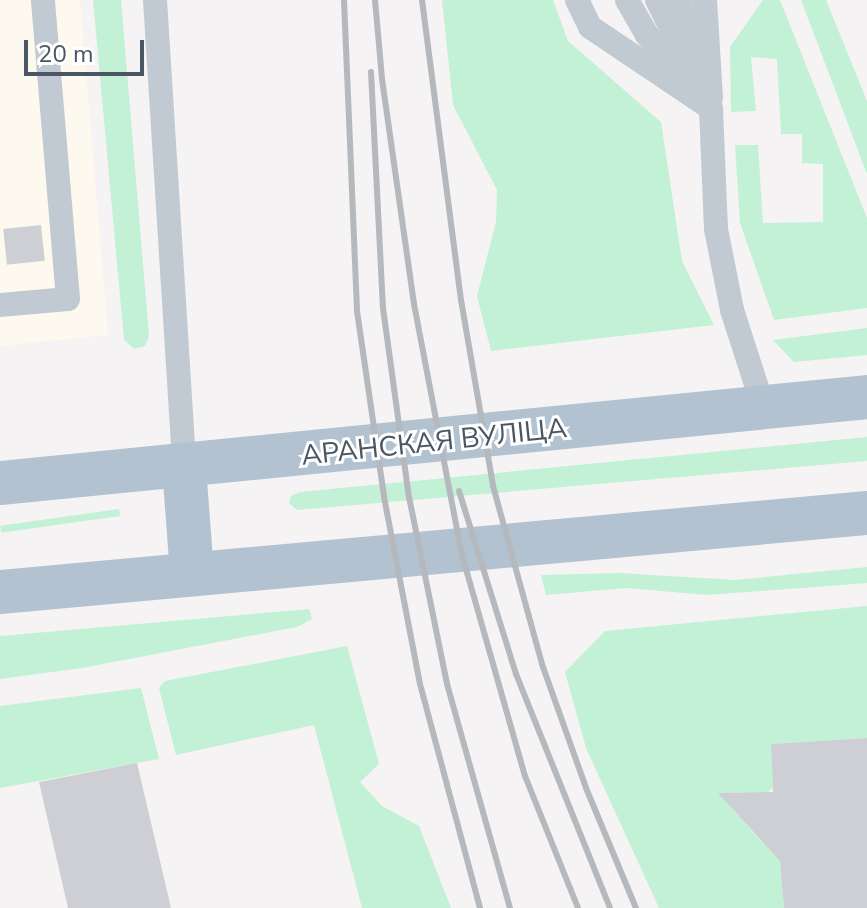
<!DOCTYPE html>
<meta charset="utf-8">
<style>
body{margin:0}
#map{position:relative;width:867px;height:908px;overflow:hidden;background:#f5f3f3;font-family:"Nunito Sans",sans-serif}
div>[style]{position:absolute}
.commercial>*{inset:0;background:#fdf9ef}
.green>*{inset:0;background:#c3f1d5;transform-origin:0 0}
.building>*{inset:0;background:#cdcfd5;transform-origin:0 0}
.service>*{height:24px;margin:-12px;padding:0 12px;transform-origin:12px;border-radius:12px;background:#c1cad2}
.primary>*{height:44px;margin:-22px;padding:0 22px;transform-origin:22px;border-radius:22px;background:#b3c2d1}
.rail>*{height:6px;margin:-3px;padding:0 3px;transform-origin:3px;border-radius:3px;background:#b5b8bd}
span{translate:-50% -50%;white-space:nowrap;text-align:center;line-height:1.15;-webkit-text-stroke:6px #fff;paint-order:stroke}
.street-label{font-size:28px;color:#4a5661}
.scale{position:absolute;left:24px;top:40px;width:120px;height:36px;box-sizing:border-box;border:4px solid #4a5661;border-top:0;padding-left:10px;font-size:24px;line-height:28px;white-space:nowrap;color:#4a5661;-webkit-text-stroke:6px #fff;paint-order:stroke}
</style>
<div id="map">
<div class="commercial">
<div style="clip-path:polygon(0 0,80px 0,108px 335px,0 346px)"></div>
</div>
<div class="green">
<div style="clip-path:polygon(93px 0,121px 0,149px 336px,145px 346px,134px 349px,124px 340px)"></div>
<div style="clip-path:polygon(442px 0,553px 0,568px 41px,661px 122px,682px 261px,714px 325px,491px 351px,477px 296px,496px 222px,497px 190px,453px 105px)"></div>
<div style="clip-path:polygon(763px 0,780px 0,867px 218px,867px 308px,774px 320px,740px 223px,735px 145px,758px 145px,763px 223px,823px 222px,823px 164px,802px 163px,802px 134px,781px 134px,777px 59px,751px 57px,756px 111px,731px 112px,730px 47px)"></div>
<div style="clip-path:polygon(801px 0,826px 0,867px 101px,867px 174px)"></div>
<div style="clip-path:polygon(867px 328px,867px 355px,794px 362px,773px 340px)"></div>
<div style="clip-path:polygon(867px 437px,867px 461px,297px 510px,289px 503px,291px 496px,300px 492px)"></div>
<div style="left:119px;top:509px;width:7px;height:120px;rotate:82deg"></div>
<div style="clip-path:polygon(867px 567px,867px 583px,707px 595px,626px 588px,546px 595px,541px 575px,619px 573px,735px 580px)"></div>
<div style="clip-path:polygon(867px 606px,867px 738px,771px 744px,773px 787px,758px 805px,743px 792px,730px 797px,729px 805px,761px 841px,778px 831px,784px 908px,659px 908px,586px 748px,565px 672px,605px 631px)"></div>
<div style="clip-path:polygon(309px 609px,312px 619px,297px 627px,82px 668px,0 679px,0 636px)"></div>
<div style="clip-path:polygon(347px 646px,379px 764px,360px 782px,382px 806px,419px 826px,451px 908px,362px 908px,314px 725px,176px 755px,159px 688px,165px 681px)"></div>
<div style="clip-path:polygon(141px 688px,159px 759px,0 788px,0 706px)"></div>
</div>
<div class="building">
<div style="left:41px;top:225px;width:36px;height:38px;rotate:84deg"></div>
<div style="clip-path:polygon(867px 738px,867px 908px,784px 908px,780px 861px,718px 793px,773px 792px,771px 744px)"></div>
<div style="clip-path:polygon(137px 763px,171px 908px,68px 908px,39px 782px)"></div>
</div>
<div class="service">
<div style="left:155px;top:0;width:468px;rotate:86.4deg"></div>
<div style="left:577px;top:0;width:30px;rotate:64deg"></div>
<div style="left:590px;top:27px;width:143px;rotate:33.9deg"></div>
<div style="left:627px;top:0;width:40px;rotate:60.3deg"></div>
<div style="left:647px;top:35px;width:63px;rotate:49.5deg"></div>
<div style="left:657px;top:0;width:122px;rotate:63.6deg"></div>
<div style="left:711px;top:109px;width:120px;rotate:87.6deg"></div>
<div style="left:716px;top:229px;width:83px;rotate:78.8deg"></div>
<div style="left:732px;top:310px;width:104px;rotate:72.1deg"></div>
<div style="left:680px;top:0;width:54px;rotate:73.9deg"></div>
<div style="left:705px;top:0;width:98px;rotate:86.5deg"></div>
<div style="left:0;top:305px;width:68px;rotate:-5deg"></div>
<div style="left:68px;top:299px;width:300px;rotate:-94.8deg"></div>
</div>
<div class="primary">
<div style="left:184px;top:467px;width:107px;rotate:85.7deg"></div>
<div style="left:0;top:483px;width:871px;rotate:-5.66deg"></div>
<div style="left:0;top:592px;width:871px;rotate:-5.21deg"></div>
</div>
<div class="rail">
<div style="left:344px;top:0;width:311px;rotate:87.6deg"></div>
<div style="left:357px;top:311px;width:188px;rotate:81.7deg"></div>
<div style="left:384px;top:497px;width:190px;rotate:79.1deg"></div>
<div style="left:420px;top:684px;width:232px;rotate:75deg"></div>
<div style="left:375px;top:0;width:79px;rotate:84.9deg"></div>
<div style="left:382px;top:79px;width:227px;rotate:81.9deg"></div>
<div style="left:414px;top:304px;width:256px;rotate:79.2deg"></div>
<div style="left:462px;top:555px;width:230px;rotate:74.1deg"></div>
<div style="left:525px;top:776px;width:142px;rotate:68.1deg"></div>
<div style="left:422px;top:0;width:303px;rotate:82.6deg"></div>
<div style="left:461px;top:300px;width:189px;rotate:80.2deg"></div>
<div style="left:493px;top:486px;width:188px;rotate:74.6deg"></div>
<div style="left:543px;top:667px;width:128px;rotate:70.4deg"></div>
<div style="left:586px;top:788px;width:130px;rotate:67.4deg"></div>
<div style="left:371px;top:72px;width:236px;rotate:87.1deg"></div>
<div style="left:383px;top:308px;width:191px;rotate:82.2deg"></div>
<div style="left:409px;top:497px;width:191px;rotate:78.5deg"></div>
<div style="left:447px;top:684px;width:233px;rotate:74.3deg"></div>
<div style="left:459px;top:491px;width:192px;rotate:72.7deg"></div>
<div style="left:516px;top:674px;width:252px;rotate:68.1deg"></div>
</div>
<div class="street-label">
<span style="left:434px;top:442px;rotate:-6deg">АРАНСКАЯ ВУЛІЦА</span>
</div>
<div class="scale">20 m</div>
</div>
